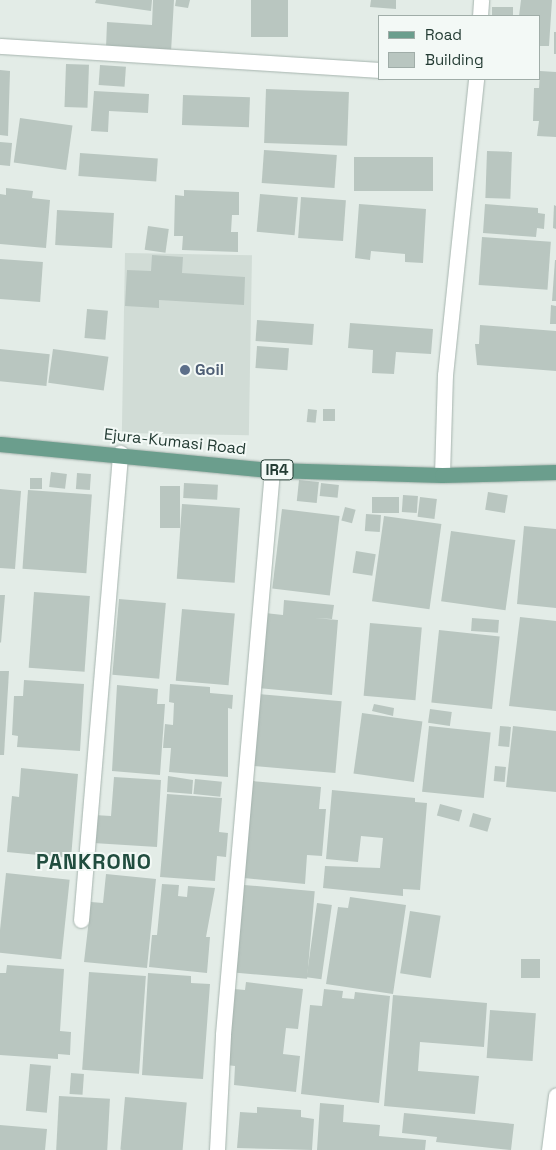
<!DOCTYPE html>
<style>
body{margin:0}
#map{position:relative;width:556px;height:1150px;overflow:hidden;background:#e3ece7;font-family:"Space Grotesk",sans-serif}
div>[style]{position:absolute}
.built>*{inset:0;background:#d1dcd6;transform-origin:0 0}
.building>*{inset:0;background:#b9c6c0;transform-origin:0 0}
.roads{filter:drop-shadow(0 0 1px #a6b4ae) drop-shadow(0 0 1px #a6b4ae)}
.minor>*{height:15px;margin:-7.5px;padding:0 7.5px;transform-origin:7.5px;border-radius:7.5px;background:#fff}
.primary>*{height:15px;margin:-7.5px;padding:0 7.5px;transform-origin:7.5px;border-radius:7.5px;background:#6b9e8d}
.dots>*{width:14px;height:14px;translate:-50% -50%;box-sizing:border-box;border:2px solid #f3f9f6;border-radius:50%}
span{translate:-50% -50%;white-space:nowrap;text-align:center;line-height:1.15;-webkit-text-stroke:4px #f3f9f6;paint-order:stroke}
.shield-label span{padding:1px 4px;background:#f3f9f6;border:1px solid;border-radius:4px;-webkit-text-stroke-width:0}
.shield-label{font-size:15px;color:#243c34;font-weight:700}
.service-label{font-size:16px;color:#4e5e75;font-weight:700}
.left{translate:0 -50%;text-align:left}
.street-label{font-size:16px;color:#243c34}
.district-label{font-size:21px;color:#214d3f;font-weight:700;letter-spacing:1px}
.legend{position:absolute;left:378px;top:15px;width:162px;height:65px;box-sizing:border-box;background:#f3f9f6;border:1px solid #a0ada8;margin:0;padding:6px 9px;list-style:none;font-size:15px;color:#243c34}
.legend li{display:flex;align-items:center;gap:10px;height:25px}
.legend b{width:25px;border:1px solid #a0ada8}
</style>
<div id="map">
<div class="built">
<div style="left:125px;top:253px;width:127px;height:180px;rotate:1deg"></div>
</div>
<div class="building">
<div style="clip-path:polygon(96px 0,152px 0,151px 11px,95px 3px)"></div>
<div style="clip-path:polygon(153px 0,174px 0,171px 52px,106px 48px,107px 22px,152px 25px)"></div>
<div style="clip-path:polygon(176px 0,190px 0,188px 8px,175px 6px)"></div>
<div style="left:251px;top:0;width:37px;height:37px"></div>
<div style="clip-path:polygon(371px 0,396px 0,396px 9px,370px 7px)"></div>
<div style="clip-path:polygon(521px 0,552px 0,549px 46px,540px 46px,540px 16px,519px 16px)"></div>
<div style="left:492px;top:7px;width:21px;height:9px"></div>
<div style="left:554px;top:32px;width:2px;height:22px"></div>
<div style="left:66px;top:64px;width:23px;height:43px;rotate:2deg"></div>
<div style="left:100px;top:65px;width:26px;height:20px;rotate:4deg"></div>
<div style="clip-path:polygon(0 70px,10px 71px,8px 136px,0 135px)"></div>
<div style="clip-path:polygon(540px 71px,556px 72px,556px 137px,537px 136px,539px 121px,533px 121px,534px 88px,539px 88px)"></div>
<div style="left:266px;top:89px;width:83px;height:54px;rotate:2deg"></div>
<div style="clip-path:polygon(94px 91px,149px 94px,148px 113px,109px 111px,108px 132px,91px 131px)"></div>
<div style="left:183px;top:95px;width:67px;height:30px;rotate:2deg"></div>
<div style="left:20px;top:118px;width:53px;height:45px;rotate:8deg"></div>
<div style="clip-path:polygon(0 142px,12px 143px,10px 166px,0 165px)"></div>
<div style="left:264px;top:150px;width:73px;height:33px;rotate:4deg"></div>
<div style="left:487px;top:151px;width:25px;height:47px;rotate:2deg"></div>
<div style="left:80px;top:153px;width:78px;height:23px;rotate:4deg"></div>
<div style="left:354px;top:157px;width:79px;height:34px"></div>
<div style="clip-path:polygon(6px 188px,33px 191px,32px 198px,50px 200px,46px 248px,0 244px,0 194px,6px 195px)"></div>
<div style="clip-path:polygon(184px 190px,239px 192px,239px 215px,232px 215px,231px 232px,238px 232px,238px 252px,182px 250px,183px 236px,174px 236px,175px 195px,184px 196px)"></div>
<div style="left:260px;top:194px;width:38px;height:38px;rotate:5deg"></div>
<div style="left:301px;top:197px;width:45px;height:41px;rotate:4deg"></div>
<div style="clip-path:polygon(359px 204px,426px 209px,423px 263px,405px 262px,405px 254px,371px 251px,370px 260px,355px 258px)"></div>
<div style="clip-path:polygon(485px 204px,538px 208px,538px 213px,545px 214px,544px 229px,537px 228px,536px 237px,483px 233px)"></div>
<div style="clip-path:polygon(554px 205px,556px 206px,556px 229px,553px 228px)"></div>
<div style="left:57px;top:210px;width:57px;height:35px;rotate:3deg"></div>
<div style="left:148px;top:226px;width:21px;height:24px;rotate:8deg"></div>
<div style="left:482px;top:237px;width:69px;height:48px;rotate:4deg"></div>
<div style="clip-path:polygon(152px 255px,183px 257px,182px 273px,245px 277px,244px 305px,159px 300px,159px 308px,125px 306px,127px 270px,151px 271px)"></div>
<div style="left:0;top:259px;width:43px;height:40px;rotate:4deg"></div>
<div style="clip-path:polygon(555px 260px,556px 260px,556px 301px,552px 301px)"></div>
<div style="clip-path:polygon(551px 305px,556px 306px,556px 324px,550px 324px)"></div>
<div style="left:87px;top:309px;width:21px;height:29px;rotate:5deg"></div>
<div style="left:257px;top:320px;width:57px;height:21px;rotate:4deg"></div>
<div style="clip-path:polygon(350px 323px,433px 329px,431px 354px,396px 352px,394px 374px,372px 373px,373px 350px,348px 348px)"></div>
<div style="clip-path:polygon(480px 325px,556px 331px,556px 371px,477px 365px,475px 344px,479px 344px)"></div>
<div style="left:257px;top:346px;width:32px;height:22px;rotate:4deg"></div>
<div style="left:0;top:349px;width:50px;height:32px;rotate:6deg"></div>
<div style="left:53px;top:349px;width:56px;height:34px;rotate:8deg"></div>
<div style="left:308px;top:409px;width:9px;height:13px;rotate:6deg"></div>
<div style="left:323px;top:409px;width:12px;height:12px"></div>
<div style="left:51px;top:472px;width:16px;height:15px;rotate:7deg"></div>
<div style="left:77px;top:473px;width:14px;height:16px;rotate:4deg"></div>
<div style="left:30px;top:478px;width:12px;height:11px"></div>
<div style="left:299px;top:480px;width:20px;height:21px;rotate:6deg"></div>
<div style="left:184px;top:483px;width:34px;height:15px;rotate:3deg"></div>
<div style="left:321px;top:483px;width:18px;height:13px;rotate:6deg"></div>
<div style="left:160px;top:486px;width:20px;height:42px"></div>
<div style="clip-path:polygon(0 489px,21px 491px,15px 569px,0 568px)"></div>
<div style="left:28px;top:490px;width:64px;height:79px;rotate:4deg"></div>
<div style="left:488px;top:492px;width:20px;height:18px;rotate:9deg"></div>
<div style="left:403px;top:495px;width:15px;height:17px;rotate:4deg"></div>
<div style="left:372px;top:497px;width:27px;height:16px"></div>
<div style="left:420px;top:497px;width:17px;height:20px;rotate:7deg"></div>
<div style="left:182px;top:504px;width:58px;height:75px;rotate:4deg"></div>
<div style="left:345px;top:507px;width:11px;height:14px;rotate:15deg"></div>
<div style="left:282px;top:509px;width:58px;height:80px;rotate:7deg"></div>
<div style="left:366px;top:514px;width:15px;height:17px;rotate:4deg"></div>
<div style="left:384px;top:516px;width:58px;height:86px;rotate:8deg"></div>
<div style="clip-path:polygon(524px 526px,556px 529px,556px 608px,517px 604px)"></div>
<div style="left:451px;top:531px;width:65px;height:71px;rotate:8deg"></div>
<div style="left:356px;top:551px;width:20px;height:22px;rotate:9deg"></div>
<div style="left:34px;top:592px;width:56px;height:76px;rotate:4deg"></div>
<div style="clip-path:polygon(0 595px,5px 595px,1px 643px,0 642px)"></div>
<div style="left:119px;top:599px;width:47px;height:76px;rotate:5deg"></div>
<div style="clip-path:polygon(284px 600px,334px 605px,332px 619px,315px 618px,338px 620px,332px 695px,258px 688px,265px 613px,283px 615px)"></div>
<div style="left:182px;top:609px;width:53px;height:72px;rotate:5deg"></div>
<div style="clip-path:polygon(520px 617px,556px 621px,556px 711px,509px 706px)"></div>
<div style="left:472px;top:618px;width:27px;height:13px;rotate:4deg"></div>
<div style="left:370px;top:623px;width:52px;height:73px;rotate:5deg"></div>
<div style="left:439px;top:630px;width:61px;height:73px;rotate:6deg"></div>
<div style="clip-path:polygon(0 671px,9px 671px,4px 755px,0 755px)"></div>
<div style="clip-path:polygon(24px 680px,84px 684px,80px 751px,17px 747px,18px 736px,12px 735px,14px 696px,23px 696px)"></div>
<div style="clip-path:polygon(170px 684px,210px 687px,210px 693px,233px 695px,232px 709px,228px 708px,228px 777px,169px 772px,171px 748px,163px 748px,165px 724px,173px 725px,174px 703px,169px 702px)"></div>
<div style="clip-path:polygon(117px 685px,158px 689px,157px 704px,165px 704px,160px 775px,112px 771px)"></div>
<div style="left:258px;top:694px;width:84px;height:72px;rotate:5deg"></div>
<div style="clip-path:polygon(374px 704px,394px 708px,393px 716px,372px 711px)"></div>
<div style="left:430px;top:709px;width:22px;height:14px;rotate:8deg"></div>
<div style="left:362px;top:713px;width:61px;height:61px;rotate:8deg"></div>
<div style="left:429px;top:726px;width:62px;height:66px;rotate:6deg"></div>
<div style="left:500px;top:726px;width:11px;height:20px;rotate:5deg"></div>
<div style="clip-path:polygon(513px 726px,556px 731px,556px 792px,506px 787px)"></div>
<div style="left:495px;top:766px;width:11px;height:15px;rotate:5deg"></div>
<div style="clip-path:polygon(21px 768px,78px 774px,71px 858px,7px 852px,12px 796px,19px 797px)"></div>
<div style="clip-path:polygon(168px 776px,193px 780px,192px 794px,167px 792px)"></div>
<div style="clip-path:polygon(114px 777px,161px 780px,157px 847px,93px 843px,94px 815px,111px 816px)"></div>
<div style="left:195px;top:779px;width:27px;height:15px;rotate:6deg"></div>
<div style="clip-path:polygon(252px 781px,321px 787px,319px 809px,326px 809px,322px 856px,307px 855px,305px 884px,244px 878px)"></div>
<div style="clip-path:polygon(332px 790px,415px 798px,415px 802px,427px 803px,420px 890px,403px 889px,403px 896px,323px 888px,325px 866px,380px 868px,383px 838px,361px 836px,358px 862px,326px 859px)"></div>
<div style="clip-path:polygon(167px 794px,222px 798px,219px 832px,228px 833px,226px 857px,217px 856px,215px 881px,160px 877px)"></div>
<div style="left:440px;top:804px;width:23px;height:12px;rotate:15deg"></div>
<div style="left:473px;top:813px;width:19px;height:14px;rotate:16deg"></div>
<div style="left:6px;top:873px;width:64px;height:80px;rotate:6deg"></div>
<div style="clip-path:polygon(106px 874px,156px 879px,147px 968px,84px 962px,91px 902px,103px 903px)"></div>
<div style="clip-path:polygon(162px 884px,179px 885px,178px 896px,187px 897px,188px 886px,215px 888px,206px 937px,210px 937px,207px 973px,149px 967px,152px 935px,157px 935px)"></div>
<div style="left:244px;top:885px;width:71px;height:88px;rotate:5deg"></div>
<div style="clip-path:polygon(350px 897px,406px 905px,393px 994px,326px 984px,338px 907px,348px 908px)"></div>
<div style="left:317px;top:903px;width:15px;height:75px;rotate:8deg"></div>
<div style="left:410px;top:911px;width:31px;height:63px;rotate:9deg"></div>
<div style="left:521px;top:959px;width:19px;height:19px"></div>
<div style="clip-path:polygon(7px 965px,64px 969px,60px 1031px,71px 1032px,70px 1055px,58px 1054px,58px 1059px,0 1055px,0 973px,6px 973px)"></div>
<div style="left:89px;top:972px;width:57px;height:98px;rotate:4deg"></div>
<div style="clip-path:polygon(148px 973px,191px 976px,191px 983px,210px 984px,203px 1079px,142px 1075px)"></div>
<div style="clip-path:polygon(246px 982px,303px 989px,298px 1029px,286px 1028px,283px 1054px,300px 1056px,296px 1092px,234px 1085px,235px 1066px,226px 1065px,234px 989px,245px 990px)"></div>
<div style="clip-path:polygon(324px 989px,343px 991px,342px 998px,354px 999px,355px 992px,390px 996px,379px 1103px,301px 1094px,310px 1005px,322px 1006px)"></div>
<div style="clip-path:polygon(393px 995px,487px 1003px,484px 1047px,420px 1042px,418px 1071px,479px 1076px,475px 1114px,384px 1106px)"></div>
<div style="left:490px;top:1010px;width:46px;height:48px;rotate:4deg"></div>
<div style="left:30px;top:1064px;width:21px;height:47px;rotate:5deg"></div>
<div style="left:71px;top:1073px;width:13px;height:21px;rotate:4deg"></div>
<div style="left:59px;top:1096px;width:51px;height:54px;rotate:3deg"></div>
<div style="left:125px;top:1097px;width:62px;height:53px;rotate:5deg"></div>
<div style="clip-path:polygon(320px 1103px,344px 1105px,343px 1122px,380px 1125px,379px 1136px,426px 1140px,425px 1150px,317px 1150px)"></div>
<div style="clip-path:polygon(257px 1107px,301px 1110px,301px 1117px,314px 1119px,312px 1150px,237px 1148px,240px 1112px,257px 1113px)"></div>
<div style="clip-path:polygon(404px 1113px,514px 1124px,511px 1150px,436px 1142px,437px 1137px,402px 1133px)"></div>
<div style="clip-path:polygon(0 1125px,47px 1129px,45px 1150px,0 1150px)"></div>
</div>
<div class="roads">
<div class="minor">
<div style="left:480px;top:16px;width:16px;rotate:-86deg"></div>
<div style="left:0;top:46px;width:381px;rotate:3.6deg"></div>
<div style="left:442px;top:475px;width:100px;rotate:-88.3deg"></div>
<div style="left:445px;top:375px;width:298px;rotate:-84deg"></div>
<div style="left:81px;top:920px;width:469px;rotate:-85.2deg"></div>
<div style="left:217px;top:1150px;width:116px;rotate:-87deg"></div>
<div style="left:223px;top:1034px;width:566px;rotate:-85.03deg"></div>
<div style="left:549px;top:1150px;width:55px;rotate:-82.7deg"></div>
</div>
<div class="primary">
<div style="left:0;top:444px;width:273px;rotate:5.5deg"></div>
<div style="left:272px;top:470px;width:170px;rotate:1.7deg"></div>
<div style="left:442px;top:475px;width:114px;rotate:-1.5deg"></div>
</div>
</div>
<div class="dots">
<div style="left:185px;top:370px;background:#5c6f8a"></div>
</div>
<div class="shield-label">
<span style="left:277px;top:470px">IR4</span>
</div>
<div class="service-label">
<span class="left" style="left:195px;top:370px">Goil</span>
</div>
<div class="street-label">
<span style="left:175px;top:442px;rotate:6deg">Ejura-Kumasi Road</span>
</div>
<div class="district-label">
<span style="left:94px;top:862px">PANKRONO</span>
</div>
<ul class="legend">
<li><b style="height:6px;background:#6b9e8d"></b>Road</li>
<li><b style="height:14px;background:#b9c6c0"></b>Building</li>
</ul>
</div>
